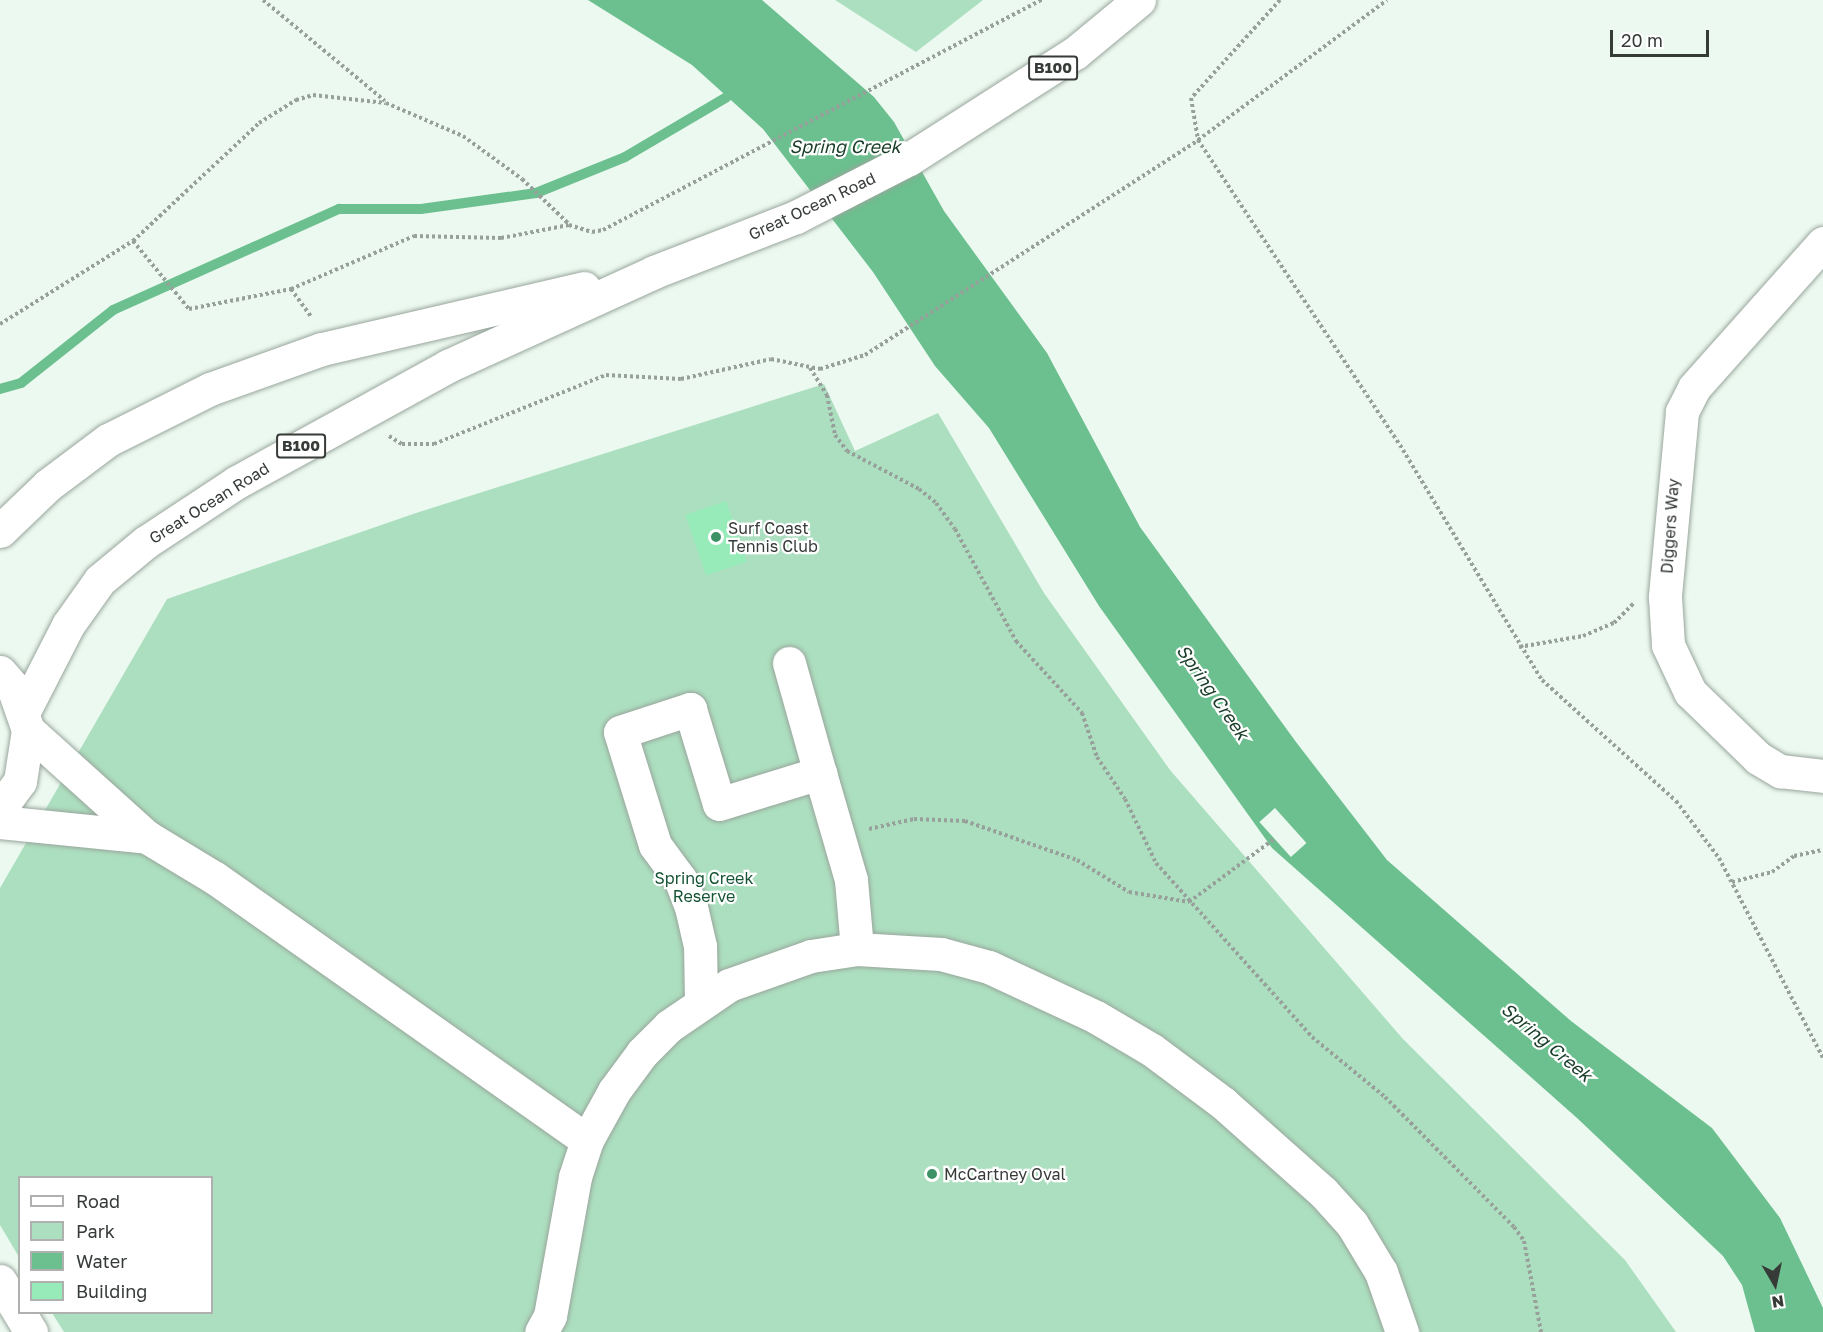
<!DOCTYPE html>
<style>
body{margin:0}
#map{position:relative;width:1823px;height:1332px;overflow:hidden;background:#ecf9f0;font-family:"Golos Text",sans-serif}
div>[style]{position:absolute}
.green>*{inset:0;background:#acdfbf}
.water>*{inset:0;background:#6cbf8e}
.pier>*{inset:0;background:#ecf9f0;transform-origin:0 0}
.stream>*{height:10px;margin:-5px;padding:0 5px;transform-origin:5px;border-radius:5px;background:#6cbf8e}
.building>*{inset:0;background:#97ebb9;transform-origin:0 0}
.path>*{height:4px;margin-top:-2px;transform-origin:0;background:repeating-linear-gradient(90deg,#97a09a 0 3px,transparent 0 6px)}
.roads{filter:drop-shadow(0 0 2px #99a69d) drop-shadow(0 0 2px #99a69d)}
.minor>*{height:33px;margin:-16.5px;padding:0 16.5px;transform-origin:16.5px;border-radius:16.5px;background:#fff}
.major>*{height:33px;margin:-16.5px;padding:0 16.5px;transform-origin:16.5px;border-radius:16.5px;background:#fff}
.dots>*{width:16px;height:16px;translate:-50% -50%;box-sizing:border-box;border:3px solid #fff;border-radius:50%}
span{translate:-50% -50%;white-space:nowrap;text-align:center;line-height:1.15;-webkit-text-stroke:4.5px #fff;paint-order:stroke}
.shield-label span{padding:2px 4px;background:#fff;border:2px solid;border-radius:4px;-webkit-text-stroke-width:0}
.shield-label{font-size:15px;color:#363b38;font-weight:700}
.street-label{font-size:16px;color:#363b38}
.poi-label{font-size:16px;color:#363b38}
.left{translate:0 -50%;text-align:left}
.park-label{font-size:16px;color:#145333}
.water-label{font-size:18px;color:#1a3e2a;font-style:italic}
.legend{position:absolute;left:18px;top:1176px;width:195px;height:138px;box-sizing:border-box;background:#fff;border:2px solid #afb1af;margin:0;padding:8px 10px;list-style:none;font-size:18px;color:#363b38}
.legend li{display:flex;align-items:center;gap:12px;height:30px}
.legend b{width:30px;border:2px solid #afb1af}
.north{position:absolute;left:1745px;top:1254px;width:60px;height:60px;-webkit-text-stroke:4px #fff;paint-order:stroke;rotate:171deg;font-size:16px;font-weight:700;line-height:24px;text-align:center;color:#363b38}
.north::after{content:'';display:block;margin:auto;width:21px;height:27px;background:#363b38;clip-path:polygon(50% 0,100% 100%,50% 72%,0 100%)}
.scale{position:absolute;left:1610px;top:30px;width:99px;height:27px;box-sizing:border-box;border:3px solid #363b38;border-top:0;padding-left:8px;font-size:18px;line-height:21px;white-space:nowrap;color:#363b38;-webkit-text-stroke:4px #fff;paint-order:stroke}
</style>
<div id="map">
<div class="green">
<div style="clip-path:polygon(835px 0,983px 0,916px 52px)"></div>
<div style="clip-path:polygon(824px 384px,855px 451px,938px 413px,1044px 593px,1170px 770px,1403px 1039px,1625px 1260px,1676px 1332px,64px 1332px,52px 1313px,212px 1312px,212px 1178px,20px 1178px,19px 1257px,0 1225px,0 888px,167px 599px,416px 513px)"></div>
</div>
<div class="water">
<div style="clip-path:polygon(588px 0,762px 0,874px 97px,894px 122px,944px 211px,1047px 353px,1140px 527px,1296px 742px,1387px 860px,1571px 1021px,1712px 1128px,1780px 1218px,1823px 1308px,1823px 1332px,1755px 1332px,1742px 1285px,1723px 1256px,1577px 1118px,1272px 848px,1099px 606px,989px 428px,935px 366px,873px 272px,763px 129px,692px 65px)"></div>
</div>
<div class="pier">
<div style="left:1275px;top:808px;width:47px;height:21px;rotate:48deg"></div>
</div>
<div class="stream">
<div style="left:0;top:389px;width:22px;rotate:-16deg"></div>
<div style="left:21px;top:383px;width:117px;rotate:-38.4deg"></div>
<div style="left:113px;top:310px;width:248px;rotate:-24.1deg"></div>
<div style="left:339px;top:209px;width:82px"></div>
<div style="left:421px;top:209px;width:116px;rotate:-7.9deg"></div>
<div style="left:536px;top:193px;width:96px;rotate:-22deg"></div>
<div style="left:625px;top:157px;width:118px;rotate:-30.5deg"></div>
</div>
<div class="building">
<div style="left:726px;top:501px;width:64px;height:43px;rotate:71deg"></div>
</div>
<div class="path">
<div style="left:263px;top:0;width:158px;rotate:39.6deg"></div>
<div style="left:1280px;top:0;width:132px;rotate:132.2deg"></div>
<div style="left:1191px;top:98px;width:43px;rotate:80.5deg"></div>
<div style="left:1198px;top:140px;width:372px;rotate:56.5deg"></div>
<div style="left:1403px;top:450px;width:269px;rotate:58.9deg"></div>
<div style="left:1542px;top:680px;width:181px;rotate:42.1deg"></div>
<div style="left:1676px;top:801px;width:71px;rotate:53deg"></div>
<div style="left:1719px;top:858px;width:225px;rotate:62.5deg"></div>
<div style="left:133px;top:241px;width:88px;rotate:50.5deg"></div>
<div style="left:189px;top:309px;width:104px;rotate:-11.1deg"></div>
<div style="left:291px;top:289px;width:134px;rotate:-23.3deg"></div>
<div style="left:414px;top:236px;width:87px;rotate:1.3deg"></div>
<div style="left:501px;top:238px;width:69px;rotate:-10.8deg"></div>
<div style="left:569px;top:225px;width:24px;rotate:17deg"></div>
<div style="left:592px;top:232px;width:11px;rotate:-10deg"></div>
<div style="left:603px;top:230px;width:496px;rotate:-27.7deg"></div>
<div style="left:291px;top:289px;width:34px;rotate:54deg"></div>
<div style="left:0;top:324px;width:157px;rotate:-32deg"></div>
<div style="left:133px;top:241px;width:173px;rotate:-43.1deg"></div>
<div style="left:259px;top:123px;width:44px;rotate:-31.9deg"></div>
<div style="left:296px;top:100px;width:18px;rotate:-16deg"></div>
<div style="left:313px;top:95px;width:73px;rotate:6.3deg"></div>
<div style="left:386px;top:103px;width:84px;rotate:23.2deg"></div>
<div style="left:463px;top:136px;width:73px;rotate:36.1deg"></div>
<div style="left:522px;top:179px;width:65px;rotate:43.8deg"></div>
<div style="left:810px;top:368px;width:32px;rotate:58deg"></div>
<div style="left:827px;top:395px;width:41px;rotate:78.7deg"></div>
<div style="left:835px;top:435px;width:20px;rotate:53deg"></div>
<div style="left:847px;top:451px;width:81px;rotate:27.8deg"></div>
<div style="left:919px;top:489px;width:22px;rotate:39deg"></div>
<div style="left:936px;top:503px;width:32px;rotate:54deg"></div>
<div style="left:955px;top:529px;width:128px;rotate:61.4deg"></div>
<div style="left:1016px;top:641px;width:98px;rotate:47.5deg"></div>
<div style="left:1082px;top:713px;width:46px;rotate:71.2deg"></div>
<div style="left:1097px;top:757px;width:50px;rotate:56.3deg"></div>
<div style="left:1125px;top:799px;width:71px;rotate:64.2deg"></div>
<div style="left:1156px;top:863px;width:234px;rotate:48.1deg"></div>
<div style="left:1312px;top:1037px;width:94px;rotate:39.4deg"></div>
<div style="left:1385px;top:1097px;width:183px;rotate:45.2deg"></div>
<div style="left:1514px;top:1227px;width:17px;rotate:54deg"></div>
<div style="left:1524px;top:1241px;width:93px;rotate:79.4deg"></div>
<div style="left:389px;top:436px;width:15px;rotate:32deg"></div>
<div style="left:402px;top:444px;width:32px"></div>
<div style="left:434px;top:444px;width:185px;rotate:-21.9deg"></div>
<div style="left:606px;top:375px;width:75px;rotate:3.1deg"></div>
<div style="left:681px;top:379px;width:92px;rotate:-12.5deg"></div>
<div style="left:771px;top:359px;width:50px;rotate:11.5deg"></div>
<div style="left:820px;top:369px;width:47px;rotate:-17.3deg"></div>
<div style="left:865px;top:355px;width:396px;rotate:-32.8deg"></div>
<div style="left:1198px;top:140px;width:235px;rotate:-36.5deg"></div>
<div style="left:1519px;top:647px;width:65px;rotate:-9.8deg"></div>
<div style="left:1583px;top:636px;width:34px;rotate:-23deg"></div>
<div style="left:1614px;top:623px;width:28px;rotate:-45deg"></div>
<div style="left:869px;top:829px;width:46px;rotate:-12.5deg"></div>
<div style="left:914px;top:819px;width:51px;rotate:2.2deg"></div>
<div style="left:965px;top:821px;width:119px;rotate:19.2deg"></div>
<div style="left:1077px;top:860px;width:61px;rotate:31.6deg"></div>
<div style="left:1129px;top:892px;width:61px;rotate:9.5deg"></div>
<div style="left:1189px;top:902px;width:106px;rotate:-36.5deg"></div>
<div style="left:1732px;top:882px;width:41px;rotate:-14deg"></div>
<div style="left:1772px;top:872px;width:27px;rotate:-36deg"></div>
<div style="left:1794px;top:856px;width:30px;rotate:-12deg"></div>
</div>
<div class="roads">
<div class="minor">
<div style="left:1823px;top:243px;width:194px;rotate:131.7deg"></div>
<div style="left:1694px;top:388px;width:27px;rotate:117deg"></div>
<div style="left:1682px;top:412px;width:186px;rotate:95.3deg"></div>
<div style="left:1665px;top:597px;width:48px;rotate:86.4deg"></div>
<div style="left:1668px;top:645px;width:52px;rotate:64.9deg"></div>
<div style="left:1690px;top:692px;width:95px;rotate:44.1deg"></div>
<div style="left:1758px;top:758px;width:26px;rotate:31deg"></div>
<div style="left:1780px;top:771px;width:43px;rotate:6.6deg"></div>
<div style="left:789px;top:663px;width:114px;rotate:74.3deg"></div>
<div style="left:28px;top:730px;width:160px;rotate:42deg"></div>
<div style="left:147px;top:837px;width:79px;rotate:31.1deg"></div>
<div style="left:215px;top:878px;width:455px;rotate:35.2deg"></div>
<div style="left:587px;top:1140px;width:39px;rotate:108deg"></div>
<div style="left:575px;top:1177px;width:141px;rotate:100.2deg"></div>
<div style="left:550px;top:1316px;width:18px;rotate:119deg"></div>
<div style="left:0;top:822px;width:148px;rotate:5.8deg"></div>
<div style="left:701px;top:1001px;width:55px;rotate:-91deg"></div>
<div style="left:700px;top:946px;width:40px;rotate:-103deg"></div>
<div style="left:691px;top:907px;width:30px;rotate:-111deg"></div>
<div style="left:680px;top:879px;width:42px;rotate:-126.3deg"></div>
<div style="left:655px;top:845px;width:118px;rotate:-107.2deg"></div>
<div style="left:620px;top:732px;width:74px;rotate:-18.2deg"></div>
<div style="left:690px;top:709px;width:99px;rotate:73deg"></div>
<div style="left:719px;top:804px;width:106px;rotate:-17.1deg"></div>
<div style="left:820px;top:773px;width:111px;rotate:73.8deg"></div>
<div style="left:851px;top:880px;width:69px;rotate:85deg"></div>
<div style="left:587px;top:1140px;width:56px;rotate:-61.1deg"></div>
<div style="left:614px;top:1091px;width:47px;rotate:-53.6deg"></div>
<div style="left:642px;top:1053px;width:38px;rotate:-45deg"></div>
<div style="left:669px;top:1026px;width:73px;rotate:-34.3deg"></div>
<div style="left:729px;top:985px;width:87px;rotate:-19.5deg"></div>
<div style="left:811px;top:956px;width:47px;rotate:-8.7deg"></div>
<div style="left:857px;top:949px;width:84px;rotate:3.4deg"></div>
<div style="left:941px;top:954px;width:50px;rotate:15.2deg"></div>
<div style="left:989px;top:967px;width:118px;rotate:25deg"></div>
<div style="left:1096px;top:1017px;width:65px;rotate:30.5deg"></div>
<div style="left:1152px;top:1050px;width:89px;rotate:36.7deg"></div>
<div style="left:1223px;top:1103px;width:134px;rotate:41.7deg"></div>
<div style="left:1323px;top:1192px;width:43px;rotate:47.8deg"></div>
<div style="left:1352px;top:1224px;width:56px;rotate:58.9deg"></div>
<div style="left:1381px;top:1272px;width:64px;rotate:70.7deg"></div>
</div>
<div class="major">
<div style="left:0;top:531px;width:66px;rotate:-43.8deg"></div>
<div style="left:48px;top:485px;width:75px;rotate:-36.9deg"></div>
<div style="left:108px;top:440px;width:114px;rotate:-26.6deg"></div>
<div style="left:210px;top:389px;width:119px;rotate:-19.7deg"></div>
<div style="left:322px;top:349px;width:269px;rotate:-13.1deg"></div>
<div style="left:0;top:672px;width:20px;rotate:49deg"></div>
<div style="left:13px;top:687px;width:46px;rotate:70.8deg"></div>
<div style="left:28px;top:730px;width:52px;rotate:98.9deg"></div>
<div style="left:20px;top:781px;width:34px;rotate:126deg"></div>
<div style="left:24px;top:711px;width:97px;rotate:-62.9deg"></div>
<div style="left:68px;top:625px;width:55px;rotate:-54.6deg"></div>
<div style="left:100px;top:580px;width:60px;rotate:-39.6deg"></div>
<div style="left:146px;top:542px;width:109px;rotate:-33.4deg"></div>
<div style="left:237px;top:482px;width:241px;rotate:-28.8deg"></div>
<div style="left:448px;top:366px;width:226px;rotate:-24.5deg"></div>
<div style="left:654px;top:272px;width:152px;rotate:-21.2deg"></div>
<div style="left:796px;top:217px;width:127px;rotate:-27.2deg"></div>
<div style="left:909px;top:159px;width:197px;rotate:-32.6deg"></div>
<div style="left:1075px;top:53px;width:83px;rotate:-39.6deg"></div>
<div style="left:0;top:1281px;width:60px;rotate:58.7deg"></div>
</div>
</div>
<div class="dots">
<div style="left:716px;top:537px;background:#3d9164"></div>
<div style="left:932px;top:1174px;background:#3d9164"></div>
</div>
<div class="shield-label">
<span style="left:1053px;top:68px">B100</span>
<span style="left:301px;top:446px">B100</span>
</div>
<div class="street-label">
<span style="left:812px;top:206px;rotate:-25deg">Great Ocean Road</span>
<span style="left:209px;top:503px;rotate:-32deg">Great Ocean Road</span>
<span style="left:1670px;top:526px;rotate:-86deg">Diggers Way</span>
</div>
<div class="poi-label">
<span class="left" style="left:728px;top:537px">Surf Coast<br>Tennis Club</span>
<span class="left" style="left:944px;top:1174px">McCartney Oval</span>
</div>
<div class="park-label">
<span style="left:704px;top:887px">Spring Creek<br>Reserve</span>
</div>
<div class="water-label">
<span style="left:845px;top:146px">Spring Creek</span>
<span style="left:1213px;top:692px;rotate:55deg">Spring Creek</span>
<span style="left:1547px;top:1042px;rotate:40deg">Spring Creek</span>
</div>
<ul class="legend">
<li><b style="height:8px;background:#fff"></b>Road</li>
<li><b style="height:16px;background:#acdfbf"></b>Park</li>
<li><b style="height:16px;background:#6cbf8e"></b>Water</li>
<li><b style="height:16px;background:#97ebb9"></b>Building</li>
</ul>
<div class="north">N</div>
<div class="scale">20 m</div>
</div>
